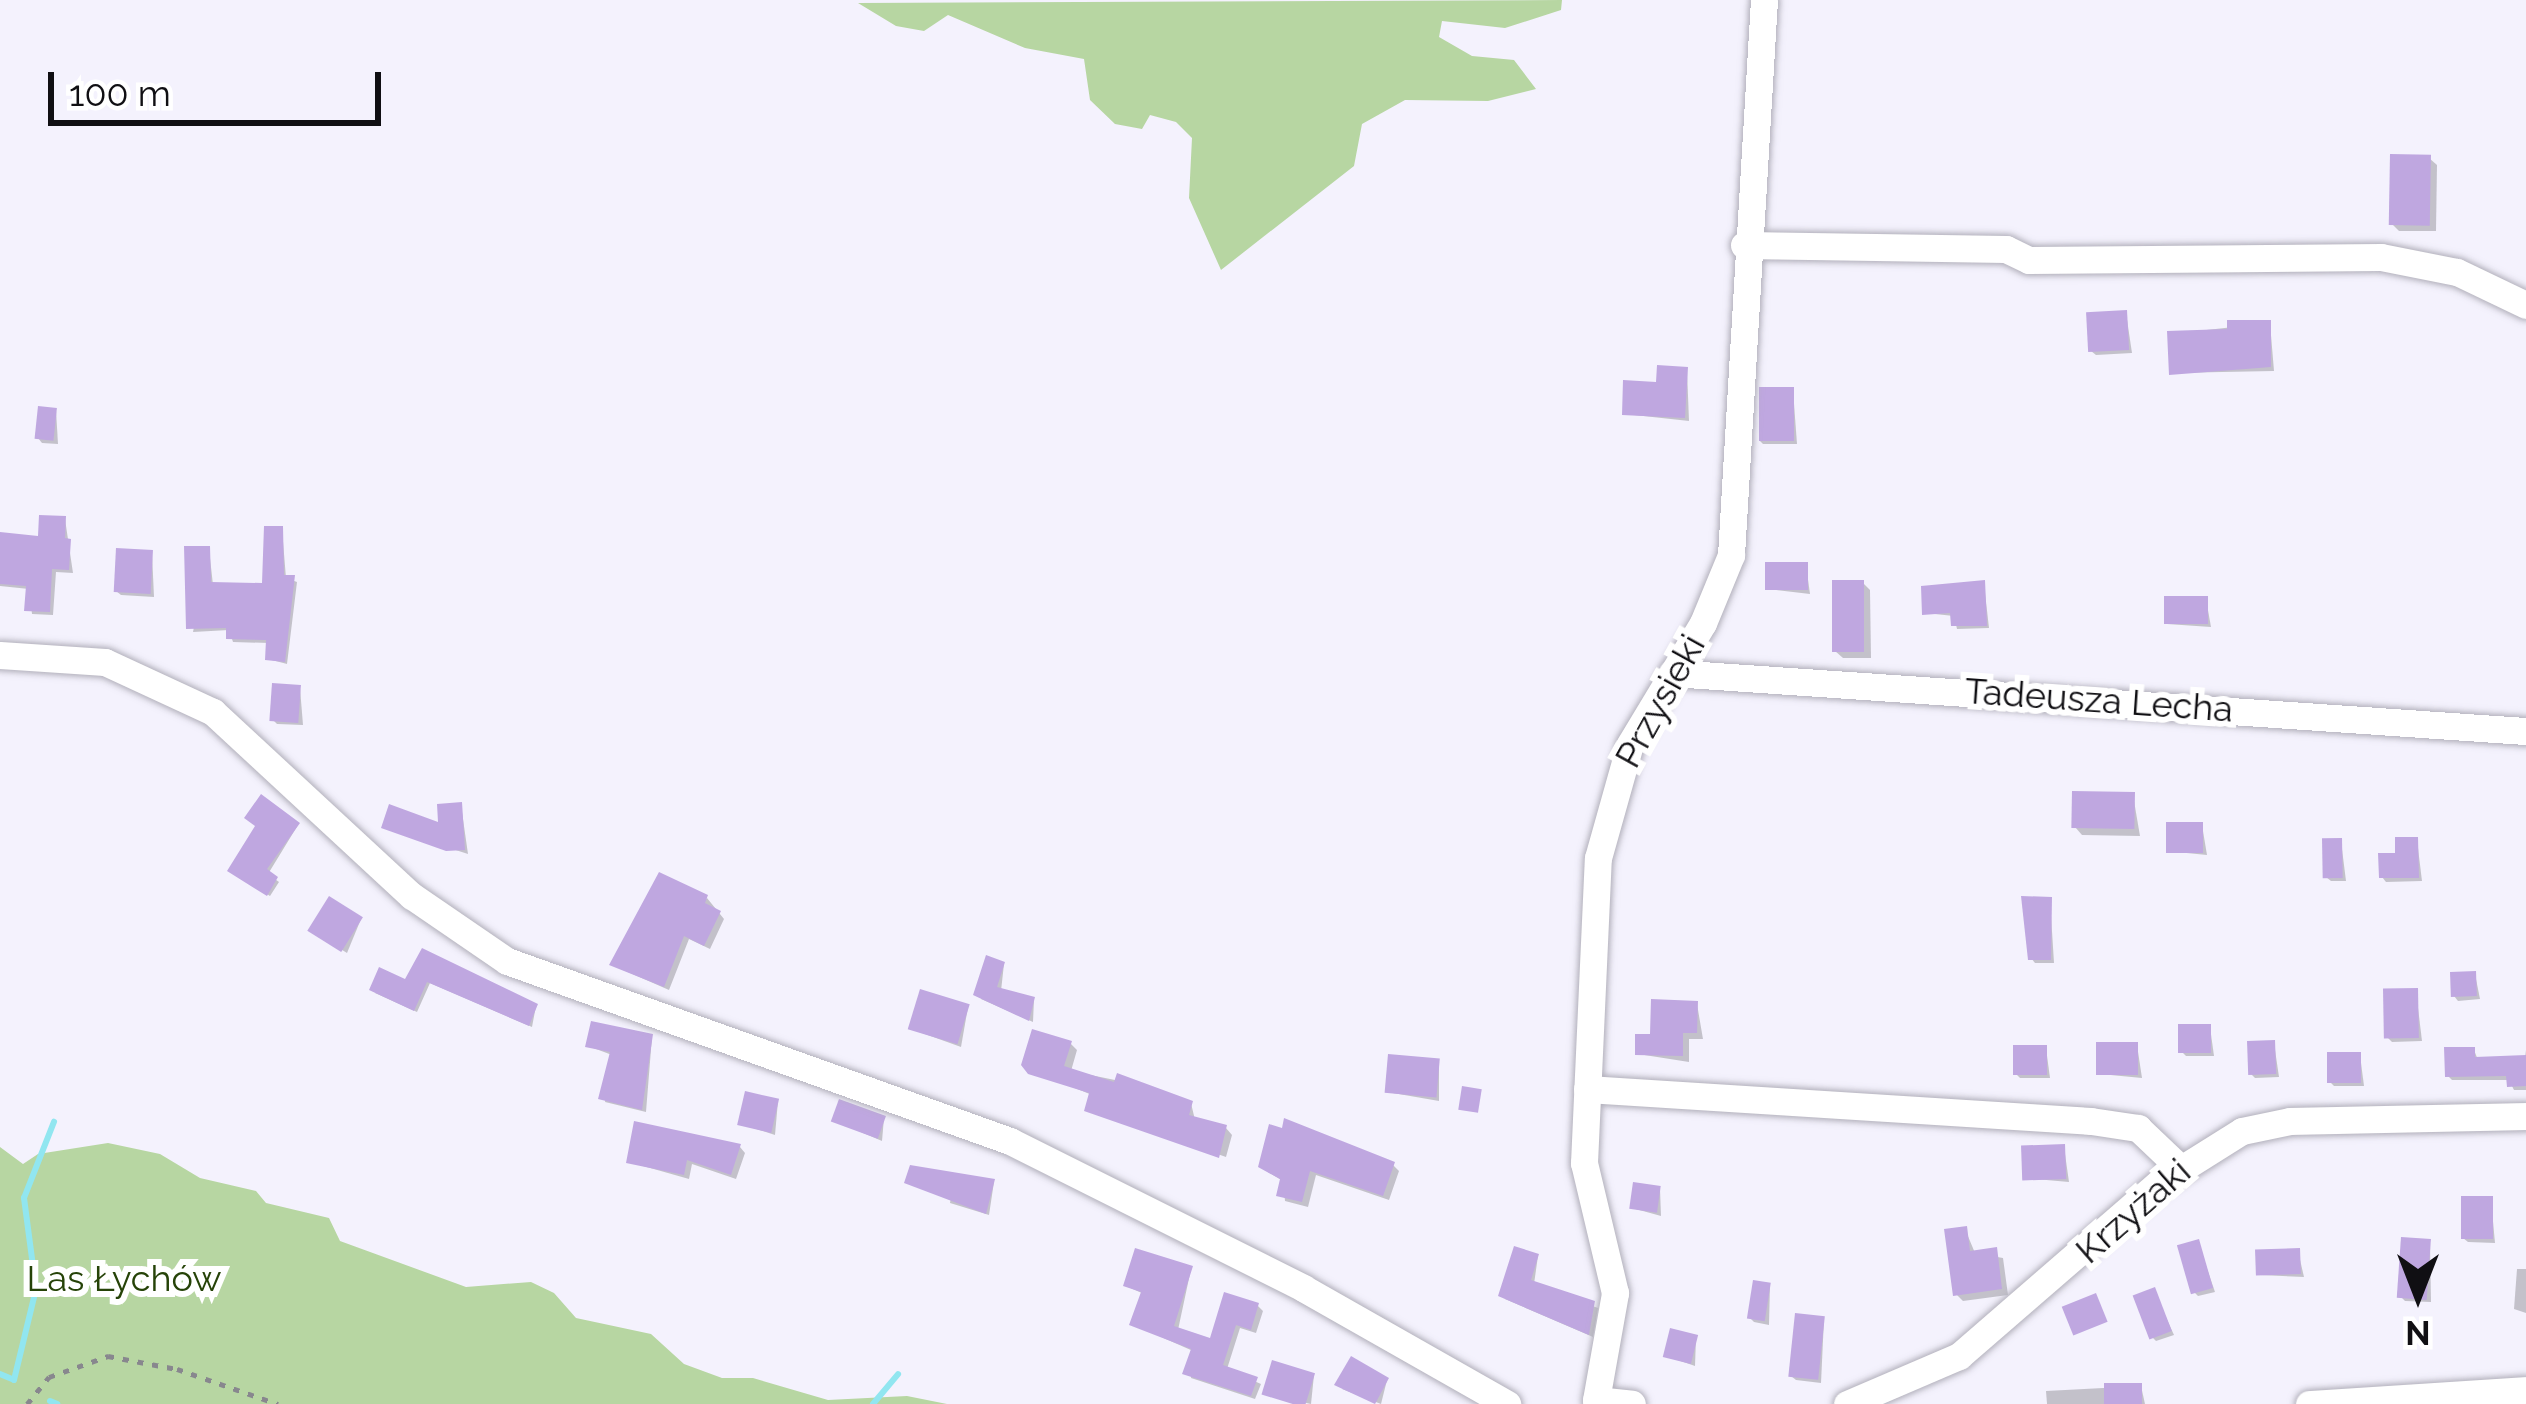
<!DOCTYPE html>
<meta charset="utf-8">
<style>
body{margin:0}
#map{position:relative;width:2526px;height:1404px;overflow:hidden;background:#f4f2fd;font-family:Raleway,sans-serif}
div>[style]{position:absolute}
.green>*{inset:0;background:#b7d6a2}
.shadow>*{inset:0;background:#0003}
.stream>*{height:6px;margin:-3px;padding:0 3px;transform-origin:3px;border-radius:3px;background:#91e6f0}
.building>*{inset:0;background:#bfa7e0;transform-origin:0 0}
.path>*{height:4.5px;margin-top:-2.25px;transform-origin:0;background:repeating-linear-gradient(90deg,#88878e 0 6px,transparent 0 15px)}
.roads{filter:drop-shadow(0 0 3px #b2b0bb) drop-shadow(0 0 3px #b2b0bb)}
.minor>*{height:27px;margin:-13.5px;padding:0 13.5px;transform-origin:13.5px;border-radius:13.5px;background:#fff}
span{translate:-50% -50%;white-space:nowrap;text-align:center;line-height:1.15;-webkit-text-stroke:12px #fff;paint-order:stroke}
.street-label{font-size:36px;color:#100f13}
.park-label{font-size:36px;color:#264308}
.north{position:absolute;left:2358px;top:1236px;width:120px;height:120px;-webkit-text-stroke:9px #fff;paint-order:stroke;rotate:180deg;font-size:33px;font-weight:700;line-height:48px;text-align:center;color:#100f13}
.north::after{content:'';display:block;margin:auto;width:42px;height:54px;background:#100f13;clip-path:polygon(50% 0,100% 100%,50% 72%,0 100%)}
.scale{position:absolute;left:48px;top:72px;width:333px;height:54px;box-sizing:border-box;border:6px solid #100f13;border-top:0;padding-left:15px;font-size:36px;line-height:42px;white-space:nowrap;color:#100f13;-webkit-text-stroke:9px #fff;paint-order:stroke}
</style>
<div id="map">
<div class="green">
<div style="clip-path:polygon(1562px 0,1561px 10px,1505px 28px,1442px 21px,1439px 37px,1472px 56px,1514px 60px,1536px 89px,1488px 101px,1405px 100px,1362px 124px,1354px 166px,1221px 270px,1189px 198px,1192px 138px,1176px 122px,1150px 115px,1142px 129px,1115px 124px,1090px 100px,1084px 59px,1025px 48px,948px 15px,924px 31px,896px 26px,858px 3px)"></div>
<div style="clip-path:polygon(108px 1143px,160px 1154px,200px 1178px,256px 1191px,266px 1203px,329px 1218px,340px 1241px,466px 1287px,531px 1282px,554px 1293px,576px 1318px,651px 1334px,684px 1364px,722px 1378px,753px 1378px,828px 1400px,907px 1396px,947px 1404px,0 1404px,0 1147px,23px 1164px,38px 1154px)"></div>
</div>
<div class="shadow">
<div style="clip-path:polygon(2429px 158px,2437px 165px,2436px 231px,2399px 231px,2392px 224px)"></div>
<div style="clip-path:polygon(2126px 313px,2132px 353px,2096px 355px,2091px 351px)"></div>
<div style="clip-path:polygon(2270px 323px,2274px 371px,2172px 373px,2170px 334px)"></div>
<div style="clip-path:polygon(1687px 370px,1689px 421px,1625px 414px,1659px 385px)"></div>
<div style="clip-path:polygon(1793px 390px,1797px 444px,1763px 444px,1759px 440px)"></div>
<div style="clip-path:polygon(56px 410px,58px 444px,42px 443px,38px 438px)"></div>
<div style="clip-path:polygon(65px 519px,73px 573px,56px 572px,53px 615px,32px 614px,29px 589px,0 586px,0 535px,40px 539px)"></div>
<div style="clip-path:polygon(282px 529px,286px 578px,297px 582px,287px 664px,268px 659px,269px 643px,233px 642px,229px 630px,193px 632px,209px 549px,213px 585px,265px 586px)"></div>
<div style="clip-path:polygon(152px 553px,154px 597px,121px 595px,116px 591px)"></div>
<div style="clip-path:polygon(1806px 565px,1810px 594px,1768px 589px)"></div>
<div style="clip-path:polygon(1863px 583px,1870px 590px,1871px 658px,1843px 658px,1835px 651px)"></div>
<div style="clip-path:polygon(1984px 584px,1989px 628px,1957px 629px,1954px 616px,1925px 613px)"></div>
<div style="clip-path:polygon(2206px 599px,2211px 627px,2167px 624px)"></div>
<div style="clip-path:polygon(300px 688px,303px 725px,277px 724px,273px 720px)"></div>
<div style="clip-path:polygon(2133px 795px,2140px 836px,2082px 835px,2075px 827px)"></div>
<div style="clip-path:polygon(461px 805px,468px 854px,384px 827px,442px 827px)"></div>
<div style="clip-path:polygon(298px 825px,268px 874px,279px 882px,270px 896px,234px 873px)"></div>
<div style="clip-path:polygon(2202px 825px,2207px 855px,2166px 851px)"></div>
<div style="clip-path:polygon(2417px 840px,2422px 881px,2386px 882px,2382px 877px)"></div>
<div style="clip-path:polygon(2341px 841px,2346px 881px,2331px 881px,2326px 877px)"></div>
<div style="clip-path:polygon(707px 898px,724px 919px,710px 949px,689px 939px,669px 990px,612px 965px)"></div>
<div style="clip-path:polygon(2050px 900px,2054px 963px,2035px 963px,2031px 958px)"></div>
<div style="clip-path:polygon(361px 919px,347px 953px,316px 934px)"></div>
<div style="clip-path:polygon(423px 952px,536px 1006px,532px 1027px,430px 983px,417px 1012px,375px 993px,406px 983px)"></div>
<div style="clip-path:polygon(1004px 964px,1001px 991px,1034px 1000px,1033px 1022px,981px 999px)"></div>
<div style="clip-path:polygon(2475px 974px,2480px 999px,2458px 1001px,2454px 996px)"></div>
<div style="clip-path:polygon(2416px 991px,2422px 1041px,2392px 1042px,2388px 1038px)"></div>
<div style="clip-path:polygon(1697px 1004px,1703px 1039px,1689px 1039px,1689px 1062px,1638px 1054px)"></div>
<div style="clip-path:polygon(968px 1007px,961px 1047px,911px 1029px)"></div>
<div style="clip-path:polygon(2210px 1027px,2214px 1056px,2186px 1056px,2182px 1052px)"></div>
<div style="clip-path:polygon(652px 1037px,646px 1112px,605px 1102px,612px 1055px,588px 1046px)"></div>
<div style="clip-path:polygon(2274px 1043px,2279px 1077px,2255px 1078px,2251px 1074px)"></div>
<div style="clip-path:polygon(1071px 1044px,1077px 1050px,1071px 1071px,1154px 1088px,1191px 1103px,1195px 1120px,1226px 1128px,1232px 1135px,1226px 1157px,1091px 1110px,1092px 1095px,1031px 1070px)"></div>
<div style="clip-path:polygon(2137px 1045px,2142px 1078px,2100px 1074px)"></div>
<div style="clip-path:polygon(2046px 1048px,2050px 1078px,2020px 1078px,2016px 1074px)"></div>
<div style="clip-path:polygon(2474px 1050px,2478px 1060px,2525px 1058px,2526px 1050px,2526px 1090px,2514px 1090px,2509px 1080px,2452px 1080px,2448px 1076px)"></div>
<div style="clip-path:polygon(2360px 1055px,2364px 1086px,2334px 1086px,2330px 1082px)"></div>
<div style="clip-path:polygon(1439px 1062px,1439px 1101px,1387px 1092px)"></div>
<div style="clip-path:polygon(778px 1101px,775px 1135px,741px 1124px)"></div>
<div style="clip-path:polygon(884px 1118px,882px 1141px,835px 1121px)"></div>
<div style="clip-path:polygon(740px 1147px,745px 1153px,736px 1179px,692px 1164px,689px 1179px,629px 1162px)"></div>
<div style="clip-path:polygon(2064px 1147px,2069px 1182px,2025px 1178px)"></div>
<div style="clip-path:polygon(1393px 1165px,1399px 1171px,1389px 1200px,1316px 1175px,1308px 1207px,1285px 1201px,1283px 1181px,1268px 1172px)"></div>
<div style="clip-path:polygon(994px 1182px,989px 1215px,950px 1203px,951px 1197px)"></div>
<div style="clip-path:polygon(1660px 1189px,1661px 1216px,1632px 1208px)"></div>
<div style="clip-path:polygon(2491px 1199px,2495px 1243px,2468px 1242px,2463px 1238px)"></div>
<div style="clip-path:polygon(1965px 1229px,1975px 1253px,2003px 1258px,2008px 1295px,1963px 1301px,1956px 1294px)"></div>
<div style="clip-path:polygon(2198px 1242px,2215px 1292px,2198px 1296px,2194px 1292px)"></div>
<div style="clip-path:polygon(2430px 1242px,2431px 1302px,2405px 1301px,2401px 1297px)"></div>
<div style="clip-path:polygon(2298px 1251px,2304px 1277px,2260px 1275px)"></div>
<div style="clip-path:polygon(1538px 1256px,1534px 1284px,1598px 1308px,1593px 1337px,1505px 1299px)"></div>
<div style="clip-path:polygon(1191px 1269px,1178px 1330px,1212px 1341px,1258px 1306px,1263px 1311px,1256px 1333px,1240px 1328px,1227px 1369px,1261px 1384px,1255px 1399px,1191px 1378px,1193px 1351px,1132px 1324px,1144px 1294px,1126px 1286px)"></div>
<div style="clip-path:polygon(2517px 1269px,2526px 1269px,2526px 1313px,2514px 1309px)"></div>
<div style="clip-path:polygon(1770px 1285px,1769px 1325px,1754px 1322px,1750px 1318px)"></div>
<div style="clip-path:polygon(2154px 1291px,2174px 1335px,2156px 1341px,2152px 1337px)"></div>
<div style="clip-path:polygon(1824px 1319px,1821px 1383px,1796px 1380px,1791px 1376px)"></div>
<div style="clip-path:polygon(1696px 1338px,1695px 1366px,1666px 1356px)"></div>
<div style="clip-path:polygon(1314px 1375px,1311px 1404px,1265px 1394px)"></div>
<div style="clip-path:polygon(1387px 1380px,1381px 1404px,1342px 1389px)"></div>
<div style="clip-path:polygon(2141px 1386px,2145px 1404px,2047px 1404px,2046px 1391px)"></div>
</div>
<div class="stream">
<div style="left:0;top:1374px;width:15px;rotate:23deg"></div>
<div style="left:14px;top:1380px;width:94px;rotate:-76.4deg"></div>
<div style="left:36px;top:1289px;width:92px;rotate:-97.5deg"></div>
<div style="left:24px;top:1198px;width:82px;rotate:-68.5deg"></div>
<div style="left:50px;top:1401px;width:8px;rotate:23deg"></div>
<div style="left:873px;top:1404px;width:39px;rotate:-50deg"></div>
</div>
<div class="building">
<div style="left:2390px;top:154px;width:41px;height:71px;rotate:1deg"></div>
<div style="left:2127px;top:310px;width:40px;height:41px;rotate:87deg"></div>
<div style="clip-path:polygon(2227px 320px,2271px 320px,2271px 367px,2169px 375px,2167px 331px,2227px 329px)"></div>
<div style="clip-path:polygon(1657px 365px,1688px 367px,1685px 418px,1622px 415px,1623px 380px,1656px 382px)"></div>
<div style="left:1759px;top:387px;width:35px;height:54px"></div>
<div style="left:38px;top:406px;width:19px;height:33px;rotate:6deg"></div>
<div style="clip-path:polygon(39px 515px,66px 516px,65px 538px,71px 539px,69px 570px,52px 569px,50px 612px,24px 611px,26px 586px,0 584px,0 532px,38px 536px)"></div>
<div style="clip-path:polygon(264px 526px,283px 526px,284px 575px,295px 575px,285px 662px,265px 660px,266px 640px,226px 639px,226px 628px,186px 629px,184px 546px,210px 546px,211px 582px,262px 583px)"></div>
<div style="left:116px;top:548px;width:37px;height:44px;rotate:3deg"></div>
<div style="left:1765px;top:562px;width:43px;height:28px"></div>
<div style="left:1832px;top:580px;width:32px;height:72px"></div>
<div style="clip-path:polygon(1985px 580px,1987px 626px,1951px 626px,1950px 613px,1922px 615px,1921px 586px)"></div>
<div style="left:2208px;top:596px;width:28px;height:44px;rotate:90deg"></div>
<div style="left:272px;top:683px;width:29px;height:38px;rotate:4deg"></div>
<div style="left:2072px;top:791px;width:63px;height:37px;rotate:1deg"></div>
<div style="clip-path:polygon(261px 794px,300px 823px,267px 869px,278px 877px,267px 896px,227px 871px,255px 826px,244px 818px)"></div>
<div style="clip-path:polygon(462px 802px,465px 850px,446px 851px,381px 828px,389px 804px,438px 822px,437px 804px)"></div>
<div style="left:2166px;top:822px;width:37px;height:31px"></div>
<div style="clip-path:polygon(2395px 837px,2418px 837px,2419px 878px,2379px 878px,2378px 853px,2395px 853px)"></div>
<div style="left:2342px;top:838px;width:40px;height:20px;rotate:89deg"></div>
<div style="clip-path:polygon(659px 872px,708px 895px,705px 903px,721px 911px,704px 946px,684px 936px,664px 987px,609px 965px)"></div>
<div style="left:329px;top:896px;width:40px;height:41px;rotate:32deg"></div>
<div style="clip-path:polygon(2021px 896px,2052px 897px,2051px 960px,2028px 960px)"></div>
<div style="clip-path:polygon(422px 948px,538px 1004px,529px 1026px,427px 982px,414px 1011px,369px 990px,379px 967px,405px 979px)"></div>
<div style="clip-path:polygon(986px 955px,1005px 962px,997px 987px,1035px 997px,1029px 1021px,973px 995px)"></div>
<div style="left:2476px;top:971px;width:25px;height:26px;rotate:88deg"></div>
<div style="left:2418px;top:988px;width:50px;height:35px;rotate:89deg"></div>
<div style="left:920px;top:989px;width:52px;height:42px;rotate:17deg"></div>
<div style="clip-path:polygon(1651px 999px,1698px 1001px,1697px 1033px,1683px 1033px,1683px 1056px,1635px 1055px,1635px 1034px,1650px 1034px)"></div>
<div style="clip-path:polygon(591px 1021px,653px 1034px,642px 1110px,598px 1099px,610px 1052px,585px 1047px)"></div>
<div style="left:2211px;top:1024px;width:29px;height:33px;rotate:90deg"></div>
<div style="clip-path:polygon(1032px 1029px,1072px 1041px,1064px 1066px,1114px 1082px,1117px 1073px,1193px 1101px,1189px 1115px,1227px 1125px,1219px 1158px,1084px 1111px,1089px 1093px,1028px 1074px,1021px 1065px)"></div>
<div style="left:2275px;top:1040px;width:34px;height:28px;rotate:88deg"></div>
<div style="left:2096px;top:1042px;width:42px;height:33px"></div>
<div style="left:2013px;top:1045px;width:34px;height:30px"></div>
<div style="clip-path:polygon(2444px 1047px,2475px 1047px,2475px 1057px,2526px 1055px,2526px 1086px,2507px 1087px,2506px 1076px,2445px 1077px)"></div>
<div style="left:2327px;top:1052px;width:34px;height:31px"></div>
<div style="left:1388px;top:1054px;width:52px;height:39px;rotate:5deg"></div>
<div style="left:1462px;top:1086px;width:20px;height:24px;rotate:9deg"></div>
<div style="left:745px;top:1091px;width:35px;height:35px;rotate:13deg"></div>
<div style="left:839px;top:1099px;width:50px;height:24px;rotate:20deg"></div>
<div style="clip-path:polygon(1284px 1118px,1395px 1162px,1383px 1196px,1310px 1171px,1302px 1202px,1276px 1196px,1280px 1179px,1258px 1167px,1269px 1124px,1282px 1128px)"></div>
<div style="clip-path:polygon(634px 1121px,741px 1144px,731px 1175px,687px 1160px,684px 1175px,626px 1163px)"></div>
<div style="left:2065px;top:1144px;width:35px;height:44px;rotate:88deg"></div>
<div style="clip-path:polygon(910px 1165px,995px 1179px,986px 1214px,904px 1183px)"></div>
<div style="left:1633px;top:1182px;width:28px;height:27px;rotate:8deg"></div>
<div style="left:2461px;top:1196px;width:32px;height:43px"></div>
<div style="clip-path:polygon(1967px 1226px,1970px 1251px,1997px 1247px,2002px 1289px,1953px 1296px,1944px 1229px)"></div>
<div style="left:2401px;top:1237px;width:30px;height:61px;rotate:4deg"></div>
<div style="left:2199px;top:1239px;width:51px;height:23px;rotate:74deg"></div>
<div style="clip-path:polygon(1514px 1246px,1539px 1254px,1531px 1280px,1595px 1301px,1589px 1335px,1498px 1296px)"></div>
<div style="clip-path:polygon(1135px 1248px,1193px 1266px,1174px 1326px,1210px 1338px,1224px 1292px,1259px 1303px,1251px 1330px,1236px 1325px,1223px 1365px,1258px 1377px,1251px 1396px,1182px 1374px,1191px 1349px,1129px 1325px,1141px 1292px,1123px 1286px)"></div>
<div style="left:2300px;top:1248px;width:26px;height:45px;rotate:88deg"></div>
<div style="left:1753px;top:1280px;width:18px;height:39px;rotate:9deg"></div>
<div style="left:2155px;top:1287px;width:47px;height:24px;rotate:69deg"></div>
<div style="left:2096px;top:1293px;width:31px;height:37px;rotate:68deg"></div>
<div style="left:1795px;top:1313px;width:30px;height:64px;rotate:6deg"></div>
<div style="left:1670px;top:1328px;width:29px;height:30px;rotate:14deg"></div>
<div style="clip-path:polygon(1351px 1356px,1389px 1378px,1375px 1404px,1334px 1385px)"></div>
<div style="left:1272px;top:1360px;width:45px;height:36px;rotate:17deg"></div>
<div style="left:2104px;top:1383px;width:38px;height:21px"></div>
</div>
<div class="path">
<div style="left:27px;top:1404px;width:35px;rotate:-51deg"></div>
<div style="left:49px;top:1377px;width:63px;rotate:-19.6deg"></div>
<div style="left:108px;top:1356px;width:70px;rotate:10.7deg"></div>
<div style="left:177px;top:1369px;width:107px;rotate:19.1deg"></div>
</div>
<div class="roads">
<div class="minor">
<div style="left:1744px;top:245px;width:262px;rotate:0.9deg"></div>
<div style="left:2006px;top:249px;width:25px;rotate:26deg"></div>
<div style="left:2029px;top:260px;width:352px;rotate:-0.5deg"></div>
<div style="left:2381px;top:257px;width:77px;rotate:11.2deg"></div>
<div style="left:2457px;top:272px;width:76px;rotate:25.6deg"></div>
<div style="left:0;top:655px;width:105px;rotate:3.8deg"></div>
<div style="left:105px;top:662px;width:119px;rotate:24.8deg"></div>
<div style="left:213px;top:712px;width:271px;rotate:42.8deg"></div>
<div style="left:412px;top:896px;width:115px;rotate:34.4deg"></div>
<div style="left:507px;top:961px;width:534px;rotate:19.69deg"></div>
<div style="left:1010px;top:1141px;width:328px;rotate:26.6deg"></div>
<div style="left:1303px;top:1288px;width:235px;rotate:29.6deg"></div>
<div style="left:1672px;top:673px;width:856px;rotate:3.89deg"></div>
<div style="left:1587px;top:1089px;width:505px;rotate:3.63deg"></div>
<div style="left:2091px;top:1121px;width:48px;rotate:8.5deg"></div>
<div style="left:2138px;top:1128px;width:58px;rotate:43.6deg"></div>
<div style="left:1596px;top:1400px;width:109px;rotate:-79.9deg"></div>
<div style="left:1615px;top:1293px;width:134px;rotate:-103.4deg"></div>
<div style="left:1584px;top:1163px;width:305px;rotate:-87.4deg"></div>
<div style="left:1598px;top:858px;width:118px;rotate:-74.3deg"></div>
<div style="left:1630px;top:744px;width:141px;rotate:-58.9deg"></div>
<div style="left:1703px;top:623px;width:74px;rotate:-67.6deg"></div>
<div style="left:1731px;top:555px;width:556px;rotate:-86.6deg"></div>
<div style="left:1596px;top:1400px;width:36px;rotate:6deg"></div>
<div style="left:1847px;top:1404px;width:122px;rotate:-23.2deg"></div>
<div style="left:1959px;top:1356px;width:264px;rotate:-40.9deg"></div>
<div style="left:2159px;top:1183px;width:98px;rotate:-32.1deg"></div>
<div style="left:2242px;top:1131px;width:49px;rotate:-11.8deg"></div>
<div style="left:2290px;top:1121px;width:236px;rotate:-1.2deg"></div>
<div style="left:2309px;top:1404px;width:217px;rotate:-3.7deg"></div>
</div>
</div>
<div class="street-label">
<span style="left:2099px;top:700px;rotate:4deg">Tadeusza Lecha</span>
<span style="left:1660px;top:701px;rotate:-61deg">Przysieki</span>
<span style="left:2133px;top:1211px;rotate:-41deg">Krzyżaki</span>
</div>
<div class="park-label">
<span style="left:124px;top:1279px">Las Łychów</span>
</div>
<div class="north">N</div>
<div class="scale">100 m</div>
</div>
